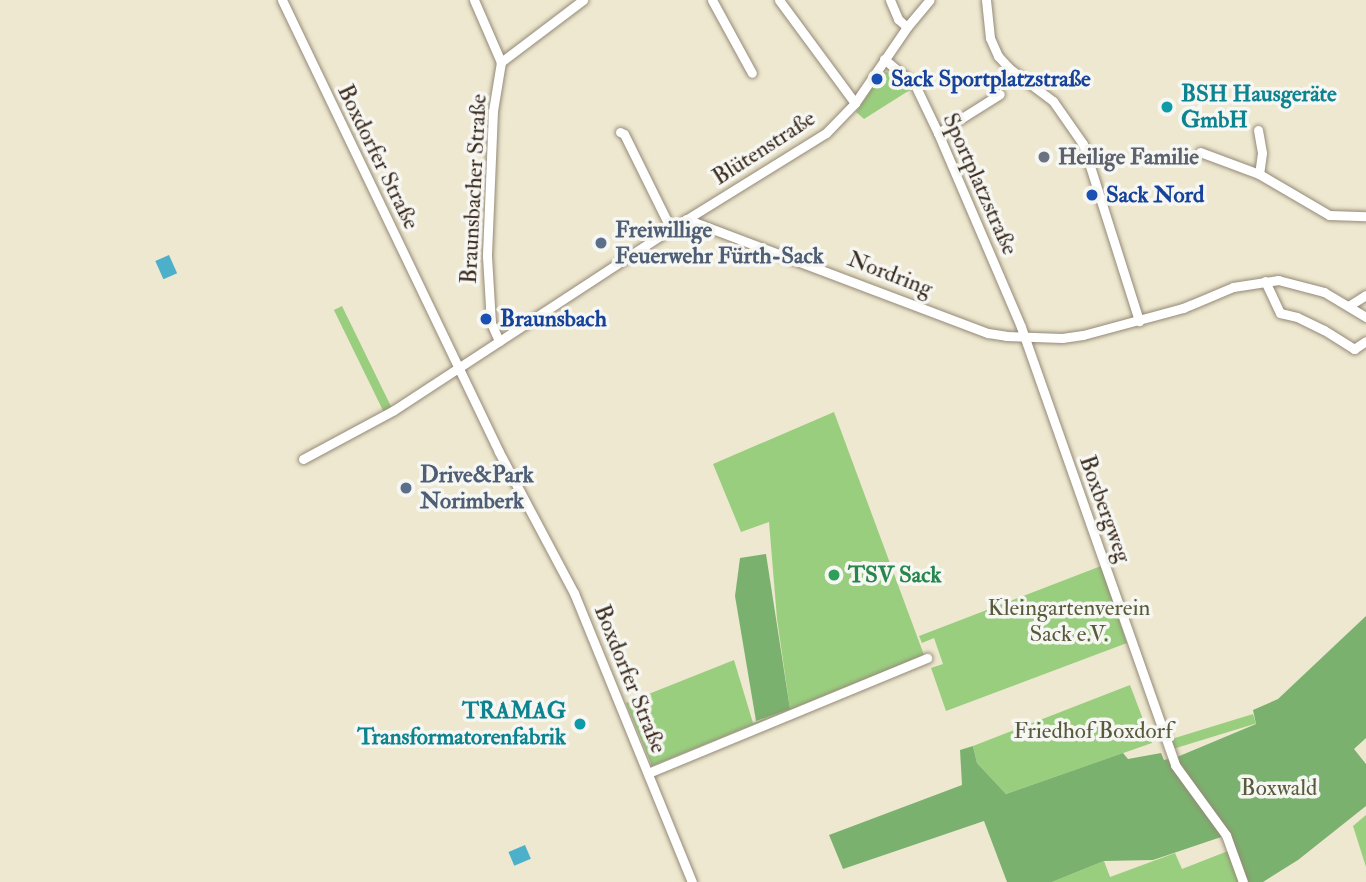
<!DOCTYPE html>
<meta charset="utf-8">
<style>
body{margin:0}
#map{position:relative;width:1366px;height:882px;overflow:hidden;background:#eee8d0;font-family:"IM FELL Double Pica",serif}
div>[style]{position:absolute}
.green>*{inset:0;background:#9ace7f;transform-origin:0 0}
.forest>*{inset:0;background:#7bb16e}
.water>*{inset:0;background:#4cb0cb;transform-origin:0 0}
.roads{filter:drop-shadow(0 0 2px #948977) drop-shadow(0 0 2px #948977)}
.minor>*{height:9px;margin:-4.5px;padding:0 4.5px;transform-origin:4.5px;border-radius:4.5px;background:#fff}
.dots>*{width:19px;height:19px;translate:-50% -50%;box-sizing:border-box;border:4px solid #f6f6f2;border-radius:50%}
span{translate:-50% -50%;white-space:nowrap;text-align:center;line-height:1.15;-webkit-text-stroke:7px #f6f6f2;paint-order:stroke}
.transit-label{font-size:23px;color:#164399;font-weight:700}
.left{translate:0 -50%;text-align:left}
.culture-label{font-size:23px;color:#0d838f;font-weight:700}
.right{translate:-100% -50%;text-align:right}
.street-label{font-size:23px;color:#3b2a1e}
.worship-label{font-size:23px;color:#5b616d;font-weight:700}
.service-label{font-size:23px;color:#4e5e75;font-weight:700}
.leisure-label{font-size:23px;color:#27864d;font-weight:700}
.park-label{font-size:23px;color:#585b3b}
</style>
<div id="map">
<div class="green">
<div style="clip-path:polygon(883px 72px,896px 73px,913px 88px,864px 119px,856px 112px)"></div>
<div style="left:342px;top:306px;width:113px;height:9px;rotate:64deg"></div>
<div style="clip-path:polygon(834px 412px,924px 655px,652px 766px,626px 703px,734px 660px,753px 723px,790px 709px,777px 619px,769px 522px,741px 532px,713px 464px)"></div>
<div style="clip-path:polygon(1101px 566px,1127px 643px,946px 711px,931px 668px,943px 664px,934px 638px,922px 643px,919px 636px)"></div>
<div style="clip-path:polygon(1130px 685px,1152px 743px,1006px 794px,977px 763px,973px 746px)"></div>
<div style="left:1253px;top:714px;width:10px;height:86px;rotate:73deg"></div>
<div style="clip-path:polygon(1366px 815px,1366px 867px,1353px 826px)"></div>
<div style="clip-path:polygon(1228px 851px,1239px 882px,1052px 882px,1104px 861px,1110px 877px,1175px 853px,1182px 869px)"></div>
</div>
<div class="forest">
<div style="clip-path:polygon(766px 554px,790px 709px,756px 721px,735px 596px,740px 558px)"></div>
<div style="clip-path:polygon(1366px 616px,1366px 738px,1354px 749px,1366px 764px,1366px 806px,1298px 860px,1263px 882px,1247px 882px,1230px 834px,1153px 860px,1104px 861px,1052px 882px,1007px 882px,984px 821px,843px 869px,829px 835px,962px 785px,960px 750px,973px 746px,977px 763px,1006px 794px,1123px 753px,1128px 759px,1161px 753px,1164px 760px,1177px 757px,1256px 724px,1253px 710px,1278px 699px)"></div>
</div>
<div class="water">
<div style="left:169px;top:255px;width:20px;height:15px;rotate:66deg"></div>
<div style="left:525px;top:845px;width:15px;height:18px;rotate:67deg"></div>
</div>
<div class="roads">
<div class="minor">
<div style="left:282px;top:0;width:501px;rotate:64.35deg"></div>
<div style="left:499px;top:452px;width:160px;rotate:62deg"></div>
<div style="left:574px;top:593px;width:312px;rotate:67.8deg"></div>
<div style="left:474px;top:0;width:68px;rotate:66.5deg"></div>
<div style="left:501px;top:62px;width:50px;rotate:99.3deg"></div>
<div style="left:493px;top:111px;width:145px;rotate:92.4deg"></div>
<div style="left:487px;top:256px;width:67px;rotate:86.6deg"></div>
<div style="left:491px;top:323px;width:20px;rotate:66deg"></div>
<div style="left:712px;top:0;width:83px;rotate:61.3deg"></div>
<div style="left:779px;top:0;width:128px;rotate:53.6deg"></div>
<div style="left:890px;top:0;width:21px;rotate:67deg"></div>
<div style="left:898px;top:19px;width:12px;rotate:42deg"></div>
<div style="left:986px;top:0;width:38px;rotate:84deg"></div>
<div style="left:990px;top:38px;width:20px;rotate:66deg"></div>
<div style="left:998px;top:56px;width:16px;rotate:47deg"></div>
<div style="left:1009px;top:68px;width:55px;rotate:36.9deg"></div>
<div style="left:1053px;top:101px;width:52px;rotate:55.1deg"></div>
<div style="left:1083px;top:144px;width:186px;rotate:72.4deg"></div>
<div style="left:884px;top:59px;width:40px;rotate:40deg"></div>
<div style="left:915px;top:85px;width:53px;rotate:64.4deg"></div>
<div style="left:938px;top:133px;width:211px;rotate:66.8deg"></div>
<div style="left:1021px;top:327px;width:464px;rotate:70.6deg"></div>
<div style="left:1175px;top:765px;width:87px;rotate:53.9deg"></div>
<div style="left:1226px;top:835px;width:50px;rotate:70.1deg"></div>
<div style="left:501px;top:62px;width:103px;rotate:-37.1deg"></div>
<div style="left:1258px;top:130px;width:23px;rotate:80deg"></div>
<div style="left:1262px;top:153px;width:21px;rotate:98deg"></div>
<div style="left:1259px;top:174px;width:81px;rotate:30.4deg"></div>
<div style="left:1329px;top:215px;width:37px;rotate:2deg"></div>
<div style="left:620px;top:132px;width:4px;rotate:27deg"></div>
<div style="left:624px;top:134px;width:106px;rotate:63.7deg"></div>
<div style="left:938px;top:133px;width:73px;rotate:-32.2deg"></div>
<div style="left:1200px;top:152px;width:63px;rotate:20.4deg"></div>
<div style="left:686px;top:219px;width:323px;rotate:20.7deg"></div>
<div style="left:988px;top:333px;width:18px;rotate:9deg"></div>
<div style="left:1006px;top:336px;width:56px;rotate:2deg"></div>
<div style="left:1062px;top:338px;width:21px;rotate:-8deg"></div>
<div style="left:1083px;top:335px;width:104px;rotate:-15.1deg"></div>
<div style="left:1183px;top:308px;width:54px;rotate:-22.8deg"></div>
<div style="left:1233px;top:287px;width:46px;rotate:-8.8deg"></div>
<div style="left:1278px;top:280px;width:48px;rotate:14.6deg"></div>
<div style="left:1324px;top:292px;width:49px;rotate:30.8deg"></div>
<div style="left:1265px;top:281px;width:35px;rotate:65deg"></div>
<div style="left:1280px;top:313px;width:17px;rotate:13deg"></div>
<div style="left:1297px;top:317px;width:30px;rotate:26deg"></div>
<div style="left:1324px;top:330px;width:36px;rotate:32deg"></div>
<div style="left:1354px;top:349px;width:14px;rotate:-34deg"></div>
<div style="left:1350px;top:305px;width:19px;rotate:-32deg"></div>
<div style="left:303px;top:459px;width:103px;rotate:-28.3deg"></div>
<div style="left:394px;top:410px;width:331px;rotate:-33.2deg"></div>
<div style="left:671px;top:229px;width:182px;rotate:-31.8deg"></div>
<div style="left:826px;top:133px;width:42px;rotate:-46deg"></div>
<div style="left:855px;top:103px;width:92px;rotate:-55.6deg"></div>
<div style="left:907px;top:27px;width:35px;rotate:-50deg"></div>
<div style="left:648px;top:773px;width:302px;rotate:-22.4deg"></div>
</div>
</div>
<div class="dots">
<div style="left:877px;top:79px;background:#1a4fb4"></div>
<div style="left:1167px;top:107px;background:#0f9aa8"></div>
<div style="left:1044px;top:157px;background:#6b7280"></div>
<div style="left:1092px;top:195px;background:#1a4fb4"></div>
<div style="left:601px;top:243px;background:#5c6f8a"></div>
<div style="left:486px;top:319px;background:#1a4fb4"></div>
<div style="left:406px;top:488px;background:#5c6f8a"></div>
<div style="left:834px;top:575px;background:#2e9e5b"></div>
<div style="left:580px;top:724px;background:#0f9aa8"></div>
</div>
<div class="transit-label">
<span class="left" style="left:891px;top:79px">Sack Sportplatzstraße</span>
<span class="left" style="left:1106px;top:195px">Sack Nord</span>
<span class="left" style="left:500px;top:319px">Braunsbach</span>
</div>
<div class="culture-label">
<span class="left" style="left:1181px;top:107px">BSH Hausgeräte<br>GmbH</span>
<span class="right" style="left:566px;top:724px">TRAMAG<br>Transformatorenfabrik</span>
</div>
<div class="street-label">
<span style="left:764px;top:148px;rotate:-33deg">Blütenstraße</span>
<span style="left:378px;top:157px;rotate:64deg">Boxdorfer Straße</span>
<span style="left:980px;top:184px;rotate:66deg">Sportplatzstraße</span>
<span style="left:474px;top:189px;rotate:-87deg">Braunsbacher Straße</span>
<span style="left:890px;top:274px;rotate:21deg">Nordring</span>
<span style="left:1105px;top:509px;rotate:70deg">Boxbergweg</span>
<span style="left:630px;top:679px;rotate:68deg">Boxdorfer Straße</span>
</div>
<div class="worship-label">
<span class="left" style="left:1058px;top:157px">Heilige Familie</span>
</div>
<div class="service-label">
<span class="left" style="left:615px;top:243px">Freiwillige<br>Feuerwehr Fürth-Sack</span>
<span class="left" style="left:420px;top:488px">Drive&amp;Park<br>Norimberk</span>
</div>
<div class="leisure-label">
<span class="left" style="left:848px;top:575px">TSV Sack</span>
</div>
<div class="park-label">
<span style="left:1069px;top:621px">Kleingartenverein<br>Sack e.V.</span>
<span style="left:1093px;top:731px">Friedhof Boxdorf</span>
<span style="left:1279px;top:788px">Boxwald</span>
</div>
</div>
